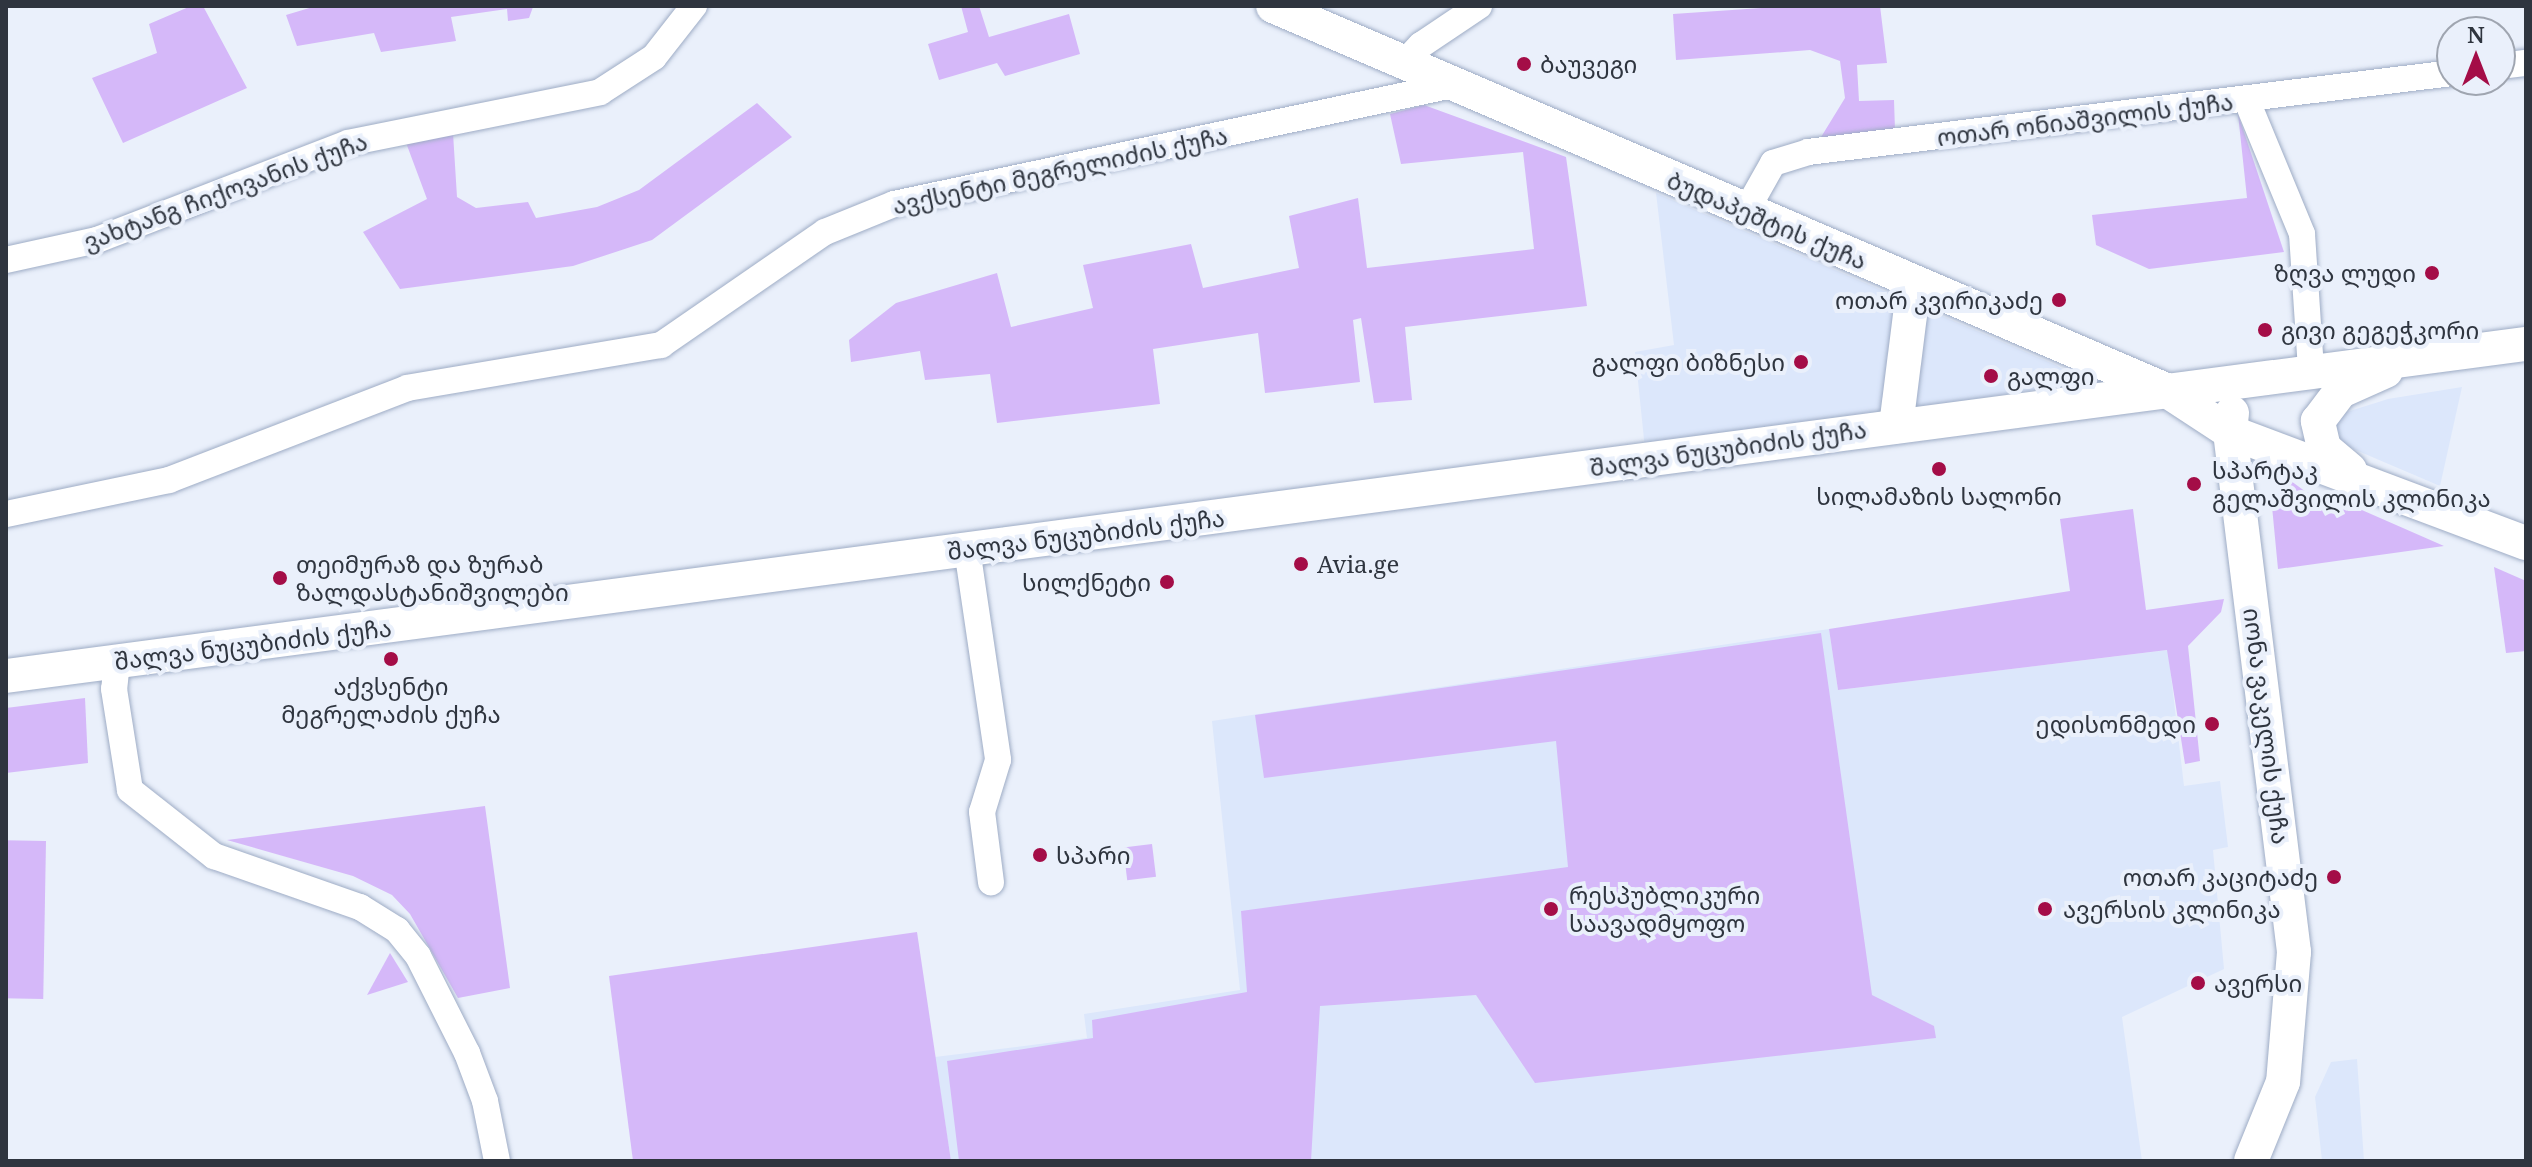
<!DOCTYPE html>
<meta charset="utf-8">
<style>
body{margin:0}
#map{position:relative;width:2532px;height:1167px;overflow:hidden;background:#eaf0fb;font-family:"Noto Serif","Noto Sans Georgian",serif}
div>[style]{position:absolute}
.built>*{inset:0;background:#dce7fb}
.green>*{inset:0;background:#d5b8f9;transform-origin:0 0}
.roads{filter:drop-shadow(0 0 2px #9eacc5) drop-shadow(0 0 2px #9eacc5)}
.minor>*{height:26px;margin:-13px;padding:0 13px;transform-origin:13px;border-radius:13px;background:#fff}
.major>*{height:34px;margin:-17px;padding:0 17px;transform-origin:17px;border-radius:17px;background:#fff}
.dots>*{width:22px;height:22px;translate:-50% -50%;box-sizing:border-box;border:4px solid #eaf0fb;border-radius:50%}
span{translate:-50% -50%;white-space:nowrap;text-align:center;line-height:1.15;-webkit-text-stroke:8px #eaf0fb;paint-order:stroke}
.poi-label{font-size:24px;color:#2f353f}
.left{translate:0 -50%;text-align:left}
.right{translate:-100% -50%;text-align:right}
.street-label{font-size:24px;color:#2f353f}
.frame{position:absolute;inset:0;border:8px solid #2f353f;pointer-events:none}
.north{position:absolute;left:2436px;top:16px;width:80px;height:80px;box-sizing:border-box;background:#eaf0fb;border:2px solid #9fa5b0;border-radius:50%;rotate:0deg;font-size:22px;font-weight:700;line-height:32px;text-align:center;color:#2f353f}
.north::after{content:'';display:block;margin:auto;width:28px;height:36px;background:#a40d47;clip-path:polygon(50% 0,100% 100%,50% 72%,0 100%)}
</style>
<div id="map">
<div class="built">
<div style="clip-path:polygon(1656px 193px,2056px 365px,2067px 372px,2067px 385px,1645px 449px,1635px 352px,1674px 345px)"></div>
<div style="clip-path:polygon(2462px 387px,2440px 486px,2330px 439px,2334px 416px,2388px 399px)"></div>
<div style="clip-path:polygon(1829px 629px,1838px 690px,2168px 650px,2184px 786px,2220px 781px,2228px 847px,2213px 850px,2224px 969px,2122px 1017px,2142px 1161px,951px 1161px,935px 1057px,1087px 1038px,1084px 1014px,1240px 990px,1212px 721px)"></div>
<div style="clip-path:polygon(2357px 1059px,2364px 1161px,2322px 1161px,2315px 1097px,2331px 1062px)"></div>
</div>
<div class="green">
<div style="clip-path:polygon(191px 6px,203px 6px,247px 88px,123px 143px,92px 78px,157px 53px,149px 24px)"></div>
<div style="clip-path:polygon(316px 6px,532px 6px,533px 7px,529px 18px,508px 21px,507px 9px,451px 17px,456px 41px,381px 52px,374px 33px,297px 46px,286px 15px)"></div>
<div style="clip-path:polygon(961px 6px,979px 6px,989px 37px,1069px 14px,1080px 54px,1005px 76px,997px 63px,939px 80px,928px 44px,968px 32px)"></div>
<div style="clip-path:polygon(1791px 6px,1880px 6px,1887px 63px,1857px 65px,1859px 101px,1894px 100px,1895px 130px,1818px 142px,1845px 98px,1840px 61px,1810px 50px,1676px 60px,1673px 14px)"></div>
<div style="clip-path:polygon(757px 103px,792px 137px,652px 240px,573px 266px,400px 289px,363px 232px,427px 199px,405px 140px,453px 133px,457px 197px,476px 208px,528px 202px,536px 218px,597px 207px,639px 190px)"></div>
<div style="clip-path:polygon(1424px 105px,1566px 157px,1587px 306px,1405px 327px,1412px 400px,1374px 403px,1361px 318px,1353px 320px,1360px 382px,1265px 393px,1258px 333px,1153px 349px,1160px 404px,997px 423px,990px 374px,925px 380px,920px 351px,851px 362px,849px 340px,896px 303px,997px 273px,1011px 327px,1093px 308px,1083px 265px,1191px 244px,1203px 288px,1299px 268px,1289px 216px,1358px 198px,1367px 268px,1534px 249px,1523px 152px,1401px 164px,1390px 114px)"></div>
<div style="clip-path:polygon(2238px 114px,2284px 252px,2149px 269px,2096px 245px,2092px 215px,2247px 198px)"></div>
<div style="clip-path:polygon(2291px 481px,2306px 492px,2339px 500px,2444px 546px,2278px 569px,2271px 496px)"></div>
<div style="clip-path:polygon(2133px 509px,2146px 610px,2224px 599px,2221px 612px,2188px 646px,2200px 761px,2185px 764px,2167px 650px,1838px 690px,1829px 629px,2070px 591px,2060px 519px)"></div>
<div style="clip-path:polygon(2494px 567px,2526px 581px,2526px 651px,2506px 653px)"></div>
<div style="clip-path:polygon(1821px 633px,1872px 995px,1934px 1026px,1936px 1038px,1535px 1083px,1476px 995px,1320px 1006px,1311px 1161px,959px 1161px,947px 1061px,1093px 1038px,1092px 1020px,1247px 992px,1241px 911px,1568px 867px,1556px 741px,1264px 778px,1255px 715px)"></div>
<div style="clip-path:polygon(85px 698px,88px 763px,6px 773px,6px 708px)"></div>
<div style="clip-path:polygon(485px 806px,510px 988px,458px 998px,410px 914px,392px 895px,353px 876px,227px 840px)"></div>
<div style="left:46px;top:841px;width:158px;height:40px;rotate:91deg"></div>
<div style="left:1152px;top:844px;width:33px;height:29px;rotate:83deg"></div>
<div style="clip-path:polygon(917px 932px,951px 1161px,633px 1161px,609px 976px)"></div>
<div style="clip-path:polygon(390px 953px,408px 982px,367px 995px)"></div>
</div>
<div class="roads">
<div class="minor">
<div style="left:1404px;top:63px;width:25px;rotate:-47deg"></div>
<div style="left:1421px;top:45px;width:70px;rotate:-33.9deg"></div>
<div style="left:2500px;top:66px;width:26px;rotate:-7deg"></div>
<div style="left:2247px;top:101px;width:144px;rotate:67.5deg"></div>
<div style="left:2302px;top:234px;width:136px;rotate:86.2deg"></div>
<div style="left:1746px;top:211px;width:55px;rotate:-60.6deg"></div>
<div style="left:1773px;top:163px;width:37px;rotate:-17deg"></div>
<div style="left:1808px;top:152px;width:649px;rotate:-6.99deg"></div>
<div style="left:6px;top:260px;width:93px;rotate:-12.4deg"></div>
<div style="left:97px;top:240px;width:269px;rotate:-21.1deg"></div>
<div style="left:348px;top:143px;width:257px;rotate:-11.4deg"></div>
<div style="left:600px;top:92px;width:64px;rotate:-32.9deg"></div>
<div style="left:654px;top:57px;width:65px;rotate:-51.9deg"></div>
<div style="left:6px;top:514px;width:167px;rotate:-11.8deg"></div>
<div style="left:169px;top:480px;width:255px;rotate:-21.1deg"></div>
<div style="left:407px;top:388px;width:258px;rotate:-9.6deg"></div>
<div style="left:661px;top:345px;width:199px;rotate:-34.6deg"></div>
<div style="left:825px;top:232px;width:74px;rotate:-22.1deg"></div>
<div style="left:894px;top:204px;width:572px;rotate:-12.02deg"></div>
<div style="left:967px;top:549px;width:213px;rotate:81.6deg"></div>
<div style="left:998px;top:760px;width:54px;rotate:107.1deg"></div>
<div style="left:982px;top:812px;width:71px;rotate:82.7deg"></div>
<div style="left:117px;top:662px;width:27px;rotate:96deg"></div>
<div style="left:114px;top:689px;width:102px;rotate:81deg"></div>
<div style="left:130px;top:790px;width:107px;rotate:38.2deg"></div>
<div style="left:214px;top:856px;width:155px;rotate:19.3deg"></div>
<div style="left:360px;top:907px;width:44px;rotate:31.9deg"></div>
<div style="left:397px;top:930px;width:33px;rotate:51deg"></div>
<div style="left:418px;top:956px;width:109px;rotate:63.2deg"></div>
<div style="left:467px;top:1053px;width:51px;rotate:69.4deg"></div>
<div style="left:485px;top:1101px;width:61px;rotate:78.7deg"></div>
</div>
<div class="major">
<div style="left:1273px;top:6px;width:972px;rotate:23.27deg"></div>
<div style="left:2166px;top:390px;width:77px;rotate:33.3deg"></div>
<div style="left:2230px;top:432px;width:316px;rotate:20.6deg"></div>
<div style="left:2232px;top:413px;width:19px;rotate:96deg"></div>
<div style="left:2230px;top:432px;width:524px;rotate:82.98deg"></div>
<div style="left:2294px;top:952px;width:130px;rotate:94.8deg"></div>
<div style="left:2283px;top:1082px;width:85px;rotate:112.1deg"></div>
<div style="left:1896px;top:426px;width:144px;rotate:-82.8deg"></div>
<div style="left:2350px;top:470px;width:34px;rotate:-140deg"></div>
<div style="left:2324px;top:448px;width:28px;rotate:-103deg"></div>
<div style="left:2318px;top:421px;width:38px;rotate:-53deg"></div>
<div style="left:2341px;top:391px;width:49px;rotate:-24deg"></div>
<div style="left:6px;top:676px;width:2542px;rotate:-7.51deg"></div>
</div>
</div>
<div class="dots">
<div style="left:1524px;top:64px;background:#a40d47"></div>
<div style="left:2432px;top:273px;background:#a40d47"></div>
<div style="left:2059px;top:300px;background:#a40d47"></div>
<div style="left:2265px;top:330px;background:#a40d47"></div>
<div style="left:1801px;top:362px;background:#a40d47"></div>
<div style="left:1991px;top:376px;background:#a40d47"></div>
<div style="left:1939px;top:469px;background:#a40d47"></div>
<div style="left:2194px;top:484px;background:#a40d47"></div>
<div style="left:1301px;top:564px;background:#a40d47"></div>
<div style="left:280px;top:578px;background:#a40d47"></div>
<div style="left:1167px;top:582px;background:#a40d47"></div>
<div style="left:391px;top:659px;background:#a40d47"></div>
<div style="left:2212px;top:724px;background:#a40d47"></div>
<div style="left:1040px;top:855px;background:#a40d47"></div>
<div style="left:2334px;top:877px;background:#a40d47"></div>
<div style="left:1551px;top:909px;background:#a40d47"></div>
<div style="left:2045px;top:909px;background:#a40d47"></div>
<div style="left:2198px;top:983px;background:#a40d47"></div>
</div>
<div class="poi-label">
<span class="left" style="left:1540px;top:64px">ბაუვეგი</span>
<span class="right" style="left:2416px;top:273px">ზღვა ლუდი</span>
<span class="right" style="left:2043px;top:300px">ოთარ კვირიკაძე</span>
<span class="left" style="left:2281px;top:330px">გივი გეგეჭკორი</span>
<span class="right" style="left:1785px;top:362px">გალფი ბიზნესი</span>
<span class="left" style="left:2007px;top:376px">გალფი</span>
<span class="left" style="left:2212px;top:484px">სპარტაკ<br>გელაშვილის კლინიკა</span>
<span style="left:1939px;top:496px">სილამაზის სალონი</span>
<span class="left" style="left:296px;top:578px">თეიმურაზ და ზურაბ<br>ზალდასტანიშვილები</span>
<span class="left" style="left:1317px;top:564px">Avia.ge</span>
<span class="right" style="left:1151px;top:582px">სილქნეტი</span>
<span style="left:391px;top:700px">აქვსენტი<br>მეგრელაძის ქუჩა</span>
<span class="right" style="left:2196px;top:724px">ედისონმედი</span>
<span class="left" style="left:1056px;top:855px">სპარი</span>
<span class="right" style="left:2318px;top:877px">ოთარ კაციტაძე</span>
<span class="left" style="left:1569px;top:909px">რესპუბლიკური<br>საავადმყოფო</span>
<span class="left" style="left:2063px;top:909px">ავერსის კლინიკა</span>
<span class="left" style="left:2214px;top:983px">ავერსი</span>
</div>
<div class="street-label">
<span style="left:2085px;top:119px;rotate:-7deg">ოთარ ონიაშვილის ქუჩა</span>
<span style="left:1060px;top:170px;rotate:-12deg">ავქსენტი მეგრელიძის ქუჩა</span>
<span style="left:225px;top:191px;rotate:-20deg">ვახტანგ ჩიქოვანის ქუჩა</span>
<span style="left:1767px;top:220px;rotate:23deg">ბუდაპეშტის ქუჩა</span>
<span style="left:1728px;top:448px;rotate:-8deg">შალვა ნუცუბიძის ქუჩა</span>
<span style="left:1086px;top:534px;rotate:-7deg">შალვა ნუცუბიძის ქუჩა</span>
<span style="left:253px;top:644px;rotate:-7deg">შალვა ნუცუბიძის ქუჩა</span>
<span style="left:2267px;top:726px;rotate:83deg">იონა ვაკელის ქუჩა</span>
</div>
<div class="frame"></div>
<div class="north">N</div>
</div>
